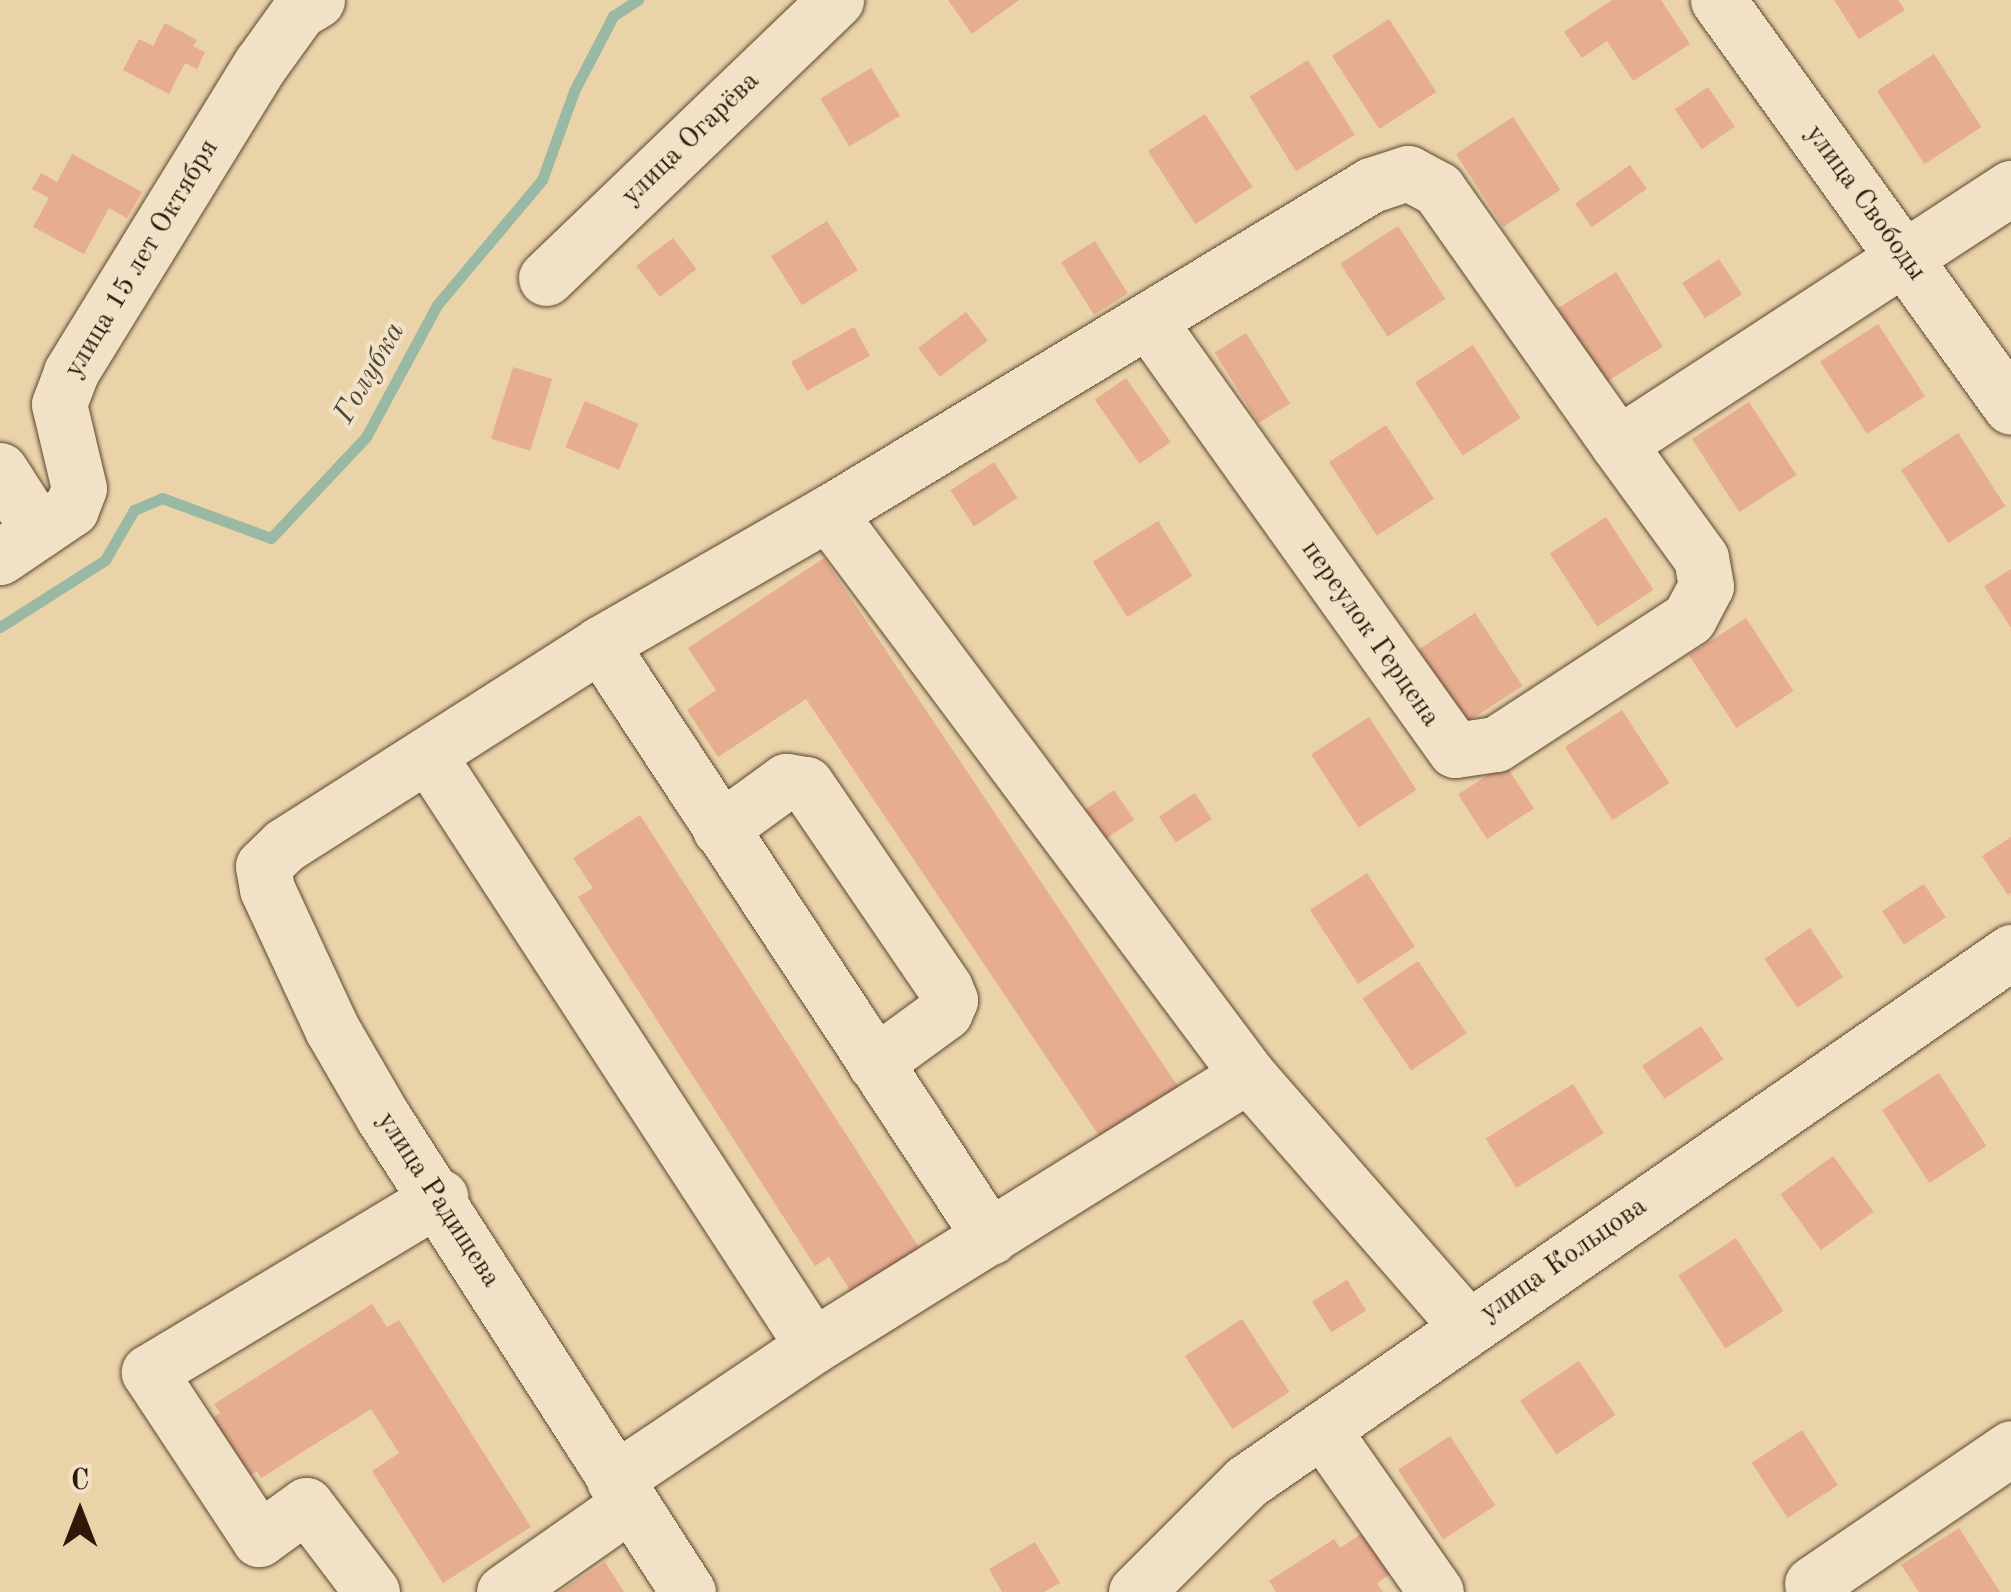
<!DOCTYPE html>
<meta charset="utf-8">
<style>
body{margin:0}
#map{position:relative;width:2011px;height:1592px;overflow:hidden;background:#ead3a9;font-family:"Old Standard TT",serif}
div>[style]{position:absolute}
.stream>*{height:11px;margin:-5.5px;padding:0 5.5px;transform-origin:5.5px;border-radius:5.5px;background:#99b9a4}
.building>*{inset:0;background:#e6ad90;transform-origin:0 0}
.roads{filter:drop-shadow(0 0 2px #5d4732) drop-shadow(0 0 2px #5d4732)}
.minor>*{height:55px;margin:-27.5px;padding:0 27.5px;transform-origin:27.5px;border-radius:27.5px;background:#f1e2c7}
span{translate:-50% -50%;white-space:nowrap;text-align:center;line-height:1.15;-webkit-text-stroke:8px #f1e2c7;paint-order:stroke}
.street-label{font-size:28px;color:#2e180a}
.water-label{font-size:30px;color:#4e4838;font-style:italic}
.north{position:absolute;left:30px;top:1462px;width:100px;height:100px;-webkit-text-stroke:8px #f1e2c7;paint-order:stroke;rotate:0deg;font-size:28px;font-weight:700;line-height:40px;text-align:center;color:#2e180a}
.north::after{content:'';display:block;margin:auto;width:35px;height:45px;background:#2e180a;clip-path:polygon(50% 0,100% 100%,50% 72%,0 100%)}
</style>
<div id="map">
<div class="stream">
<div style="left:0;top:627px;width:125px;rotate:-32.5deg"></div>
<div style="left:105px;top:560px;width:58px;rotate:-59.9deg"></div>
<div style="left:134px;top:510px;width:30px;rotate:-23deg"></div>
<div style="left:162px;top:498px;width:116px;rotate:20.2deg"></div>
<div style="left:271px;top:538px;width:139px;rotate:-46.8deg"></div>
<div style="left:366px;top:437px;width:150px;rotate:-61.7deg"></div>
<div style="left:437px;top:305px;width:163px;rotate:-50deg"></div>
<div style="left:542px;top:180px;width:95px;rotate:-70.2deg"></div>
<div style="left:574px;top:91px;width:85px;rotate:-62.5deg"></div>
<div style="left:613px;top:16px;width:30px;rotate:-33deg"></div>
</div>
<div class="building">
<div style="clip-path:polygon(948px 0,1019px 0,972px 34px)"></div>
<div style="clip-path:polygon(1612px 0,1661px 0,1690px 44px,1633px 81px,1607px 41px,1582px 58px,1564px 32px)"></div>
<div style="clip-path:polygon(1834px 0,1898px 0,1905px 10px,1859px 39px)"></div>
<div style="left:1389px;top:19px;width:87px;height:68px;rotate:57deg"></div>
<div style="clip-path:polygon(165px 23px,197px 40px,193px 46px,205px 52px,197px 69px,185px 63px,169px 94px,123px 70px,139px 39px,153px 46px)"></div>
<div style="left:1934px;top:54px;width:87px;height:68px;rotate:57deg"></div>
<div style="left:1308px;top:60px;width:88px;height:69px;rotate:58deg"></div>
<div style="left:871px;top:68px;width:56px;height:59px;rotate:59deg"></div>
<div style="left:1708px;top:87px;width:48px;height:40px;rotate:56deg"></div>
<div style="left:1205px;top:114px;width:87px;height:68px;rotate:57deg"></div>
<div style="left:1513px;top:117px;width:87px;height:68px;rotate:57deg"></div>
<div style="clip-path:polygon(72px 154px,142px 192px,127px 218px,109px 208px,84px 254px,33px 227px,49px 198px,32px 189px,41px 173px,57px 182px)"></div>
<div style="left:1630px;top:165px;width:29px;height:67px;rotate:55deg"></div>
<div style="left:827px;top:221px;width:58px;height:66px;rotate:58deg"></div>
<div style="left:1398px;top:226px;width:87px;height:69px;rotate:57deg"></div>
<div style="left:673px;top:238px;width:39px;height:46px;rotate:53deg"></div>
<div style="left:1095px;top:241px;width:62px;height:40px;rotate:58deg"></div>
<div style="left:1719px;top:259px;width:42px;height:44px;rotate:57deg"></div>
<div style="left:1616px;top:272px;width:88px;height:69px;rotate:58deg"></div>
<div style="left:966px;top:312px;width:36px;height:60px;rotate:53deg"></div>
<div style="left:1878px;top:324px;width:86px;height:69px;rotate:57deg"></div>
<div style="left:854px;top:327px;width:33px;height:72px;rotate:61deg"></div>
<div style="left:1246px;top:333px;width:83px;height:37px;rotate:58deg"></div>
<div style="left:1473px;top:345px;width:87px;height:69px;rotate:57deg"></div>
<div style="left:513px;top:367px;width:41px;height:75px;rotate:17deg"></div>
<div style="left:1126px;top:378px;width:78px;height:38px;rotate:55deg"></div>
<div style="left:585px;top:401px;width:58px;height:50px;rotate:23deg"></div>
<div style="left:1749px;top:402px;width:87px;height:68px;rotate:57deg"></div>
<div style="left:1386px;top:425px;width:88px;height:68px;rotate:57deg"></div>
<div style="left:1958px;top:433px;width:87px;height:68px;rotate:57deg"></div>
<div style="left:994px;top:462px;width:43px;height:52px;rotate:57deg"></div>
<div style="left:1606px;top:517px;width:87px;height:67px;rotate:57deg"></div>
<div style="left:1158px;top:521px;width:65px;height:77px;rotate:58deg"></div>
<div style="clip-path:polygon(824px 558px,1179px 1088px,1102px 1140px,806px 699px,718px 757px,687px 710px,716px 690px,688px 648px)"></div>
<div style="clip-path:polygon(2011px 569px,2011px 628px,1984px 586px)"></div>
<div style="left:1475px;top:613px;width:87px;height:67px;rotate:57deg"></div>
<div style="left:1746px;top:618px;width:87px;height:68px;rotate:57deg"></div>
<div style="left:1622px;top:710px;width:87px;height:68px;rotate:57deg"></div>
<div style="left:1369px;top:717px;width:87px;height:69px;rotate:57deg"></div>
<div style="left:1505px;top:764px;width:53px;height:56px;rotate:57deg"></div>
<div style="left:1114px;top:790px;width:36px;height:37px;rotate:56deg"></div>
<div style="left:1195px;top:793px;width:31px;height:43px;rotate:57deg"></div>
<div style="clip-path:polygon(640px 815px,920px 1249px,852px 1293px,829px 1257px,815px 1266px,578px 897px,593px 888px,573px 858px)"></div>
<div style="clip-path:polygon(2011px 837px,2011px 893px,2008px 895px,1982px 856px)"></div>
<div style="left:1367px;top:873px;width:88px;height:68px;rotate:57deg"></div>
<div style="left:1924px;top:884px;width:40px;height:50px;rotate:57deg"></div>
<div style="left:1810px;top:928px;width:59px;height:55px;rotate:56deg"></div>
<div style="left:1418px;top:961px;width:87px;height:67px;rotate:56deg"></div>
<div style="left:1701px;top:1026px;width:40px;height:71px;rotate:56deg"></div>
<div style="left:1939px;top:1073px;width:87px;height:68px;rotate:57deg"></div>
<div style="left:1573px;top:1084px;width:58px;height:103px;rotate:58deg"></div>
<div style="left:1833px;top:1156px;width:69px;height:65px;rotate:54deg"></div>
<div style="left:1736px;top:1238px;width:87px;height:69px;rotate:57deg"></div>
<div style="left:1347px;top:1280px;width:36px;height:41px;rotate:58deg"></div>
<div style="clip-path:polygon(372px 1304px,387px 1327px,399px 1320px,531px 1527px,443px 1583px,372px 1471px,399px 1453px,371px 1409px,261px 1478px,257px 1471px,246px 1478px,209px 1420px,220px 1413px,214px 1404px)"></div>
<div style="left:1242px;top:1319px;width:87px;height:68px;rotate:57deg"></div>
<div style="left:1579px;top:1361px;width:65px;height:71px;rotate:56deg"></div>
<div style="left:1802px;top:1430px;width:66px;height:60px;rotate:57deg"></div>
<div style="left:1450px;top:1436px;width:83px;height:62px;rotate:57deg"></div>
<div style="clip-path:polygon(1372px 1527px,1399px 1568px,1377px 1583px,1383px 1592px,1276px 1592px,1269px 1581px,1334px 1539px,1340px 1548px)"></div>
<div style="clip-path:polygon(1959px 1528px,2000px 1592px,1919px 1592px,1901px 1565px)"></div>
<div style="clip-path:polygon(1035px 1542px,1060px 1583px,1044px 1592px,1002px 1592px,989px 1569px)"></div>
<div style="clip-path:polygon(605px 1562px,624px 1592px,559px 1592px)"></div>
</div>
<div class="roads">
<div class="minor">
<div style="left:1718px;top:0;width:501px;rotate:54.25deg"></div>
<div style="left:546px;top:278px;width:402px;rotate:-43.8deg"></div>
<div style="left:1149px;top:322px;width:526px;rotate:54.44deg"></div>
<div style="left:1455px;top:750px;width:41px;rotate:-8.3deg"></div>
<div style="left:1496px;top:744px;width:230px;rotate:-33.1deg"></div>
<div style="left:1689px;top:618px;width:36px;rotate:-62deg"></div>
<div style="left:1706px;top:586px;width:28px;rotate:-100deg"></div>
<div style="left:1701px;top:558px;width:141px;rotate:-126.1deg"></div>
<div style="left:0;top:470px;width:72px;rotate:57.4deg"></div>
<div style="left:828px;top:513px;width:634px;rotate:-31.13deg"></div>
<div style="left:1371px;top:185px;width:39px;rotate:-18deg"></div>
<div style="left:1408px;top:173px;width:34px;rotate:28deg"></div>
<div style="left:1438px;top:189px;width:312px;rotate:54.8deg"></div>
<div style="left:1618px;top:444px;width:469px;rotate:-33.1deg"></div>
<div style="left:0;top:557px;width:86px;rotate:-34.1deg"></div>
<div style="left:71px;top:509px;width:22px;rotate:-69deg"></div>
<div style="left:79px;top:488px;width:86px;rotate:-103.4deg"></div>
<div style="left:59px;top:404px;width:34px;rotate:-69deg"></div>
<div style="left:71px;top:372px;width:361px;rotate:-58.4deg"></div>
<div style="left:260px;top:65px;width:67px;rotate:-54.2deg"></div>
<div style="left:299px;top:11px;width:21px;rotate:-31deg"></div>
<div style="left:600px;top:644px;width:263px;rotate:-29.9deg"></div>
<div style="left:828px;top:513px;width:702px;rotate:53.23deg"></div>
<div style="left:1248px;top:1075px;width:513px;rotate:148.08deg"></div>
<div style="left:813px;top:1346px;width:240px;rotate:146deg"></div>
<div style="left:428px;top:755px;width:705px;rotate:56.92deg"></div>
<div style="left:720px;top:829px;width:82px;rotate:-36deg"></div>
<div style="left:786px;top:781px;width:20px;rotate:9deg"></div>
<div style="left:806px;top:784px;width:247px;rotate:55.7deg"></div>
<div style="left:945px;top:988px;width:13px;rotate:67deg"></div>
<div style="left:950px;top:1000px;width:13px;rotate:113deg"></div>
<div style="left:945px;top:1012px;width:87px;rotate:143.9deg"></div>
<div style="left:1248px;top:1075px;width:335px;rotate:48.9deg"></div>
<div style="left:1324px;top:1432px;width:195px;rotate:55deg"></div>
<div style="left:1812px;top:1584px;width:241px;rotate:-34.3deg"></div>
<div style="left:372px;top:1592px;width:109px;rotate:-127.2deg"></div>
<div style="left:306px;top:1505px;width:58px;rotate:144.1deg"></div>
<div style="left:259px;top:1539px;width:200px;rotate:-123.4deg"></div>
<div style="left:149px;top:1372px;width:340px;rotate:-31deg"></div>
<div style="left:504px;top:1592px;width:155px;rotate:-35deg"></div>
<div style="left:688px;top:1592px;width:564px;rotate:-122.7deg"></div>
<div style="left:383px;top:1117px;width:102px;rotate:-120.1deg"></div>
<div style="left:332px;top:1029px;width:154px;rotate:-114.9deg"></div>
<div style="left:267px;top:889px;width:23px;rotate:-100deg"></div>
<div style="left:263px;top:866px;width:30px;rotate:-44deg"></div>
<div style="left:285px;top:845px;width:374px;rotate:-32.5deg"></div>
<div style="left:600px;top:644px;width:710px;rotate:56.67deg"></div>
<div style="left:1136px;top:1592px;width:156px;rotate:-45deg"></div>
<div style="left:1246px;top:1482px;width:931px;rotate:-34.71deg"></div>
</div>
</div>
<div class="street-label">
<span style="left:691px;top:139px;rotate:-44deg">улица Огарёва</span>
<span style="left:1865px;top:203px;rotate:54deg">улица Свободы</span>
<span style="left:142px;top:259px;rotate:-59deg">улица 15 лет Октября</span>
<span style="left:1370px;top:634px;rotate:55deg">переулок Герцена</span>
<span style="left:438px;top:1200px;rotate:57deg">улица Радищева</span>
<span style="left:1564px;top:1260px;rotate:-35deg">улица Кольцова</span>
</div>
<div class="water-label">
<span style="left:370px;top:373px;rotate:-60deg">Голубка</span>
</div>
<div class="north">С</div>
</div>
